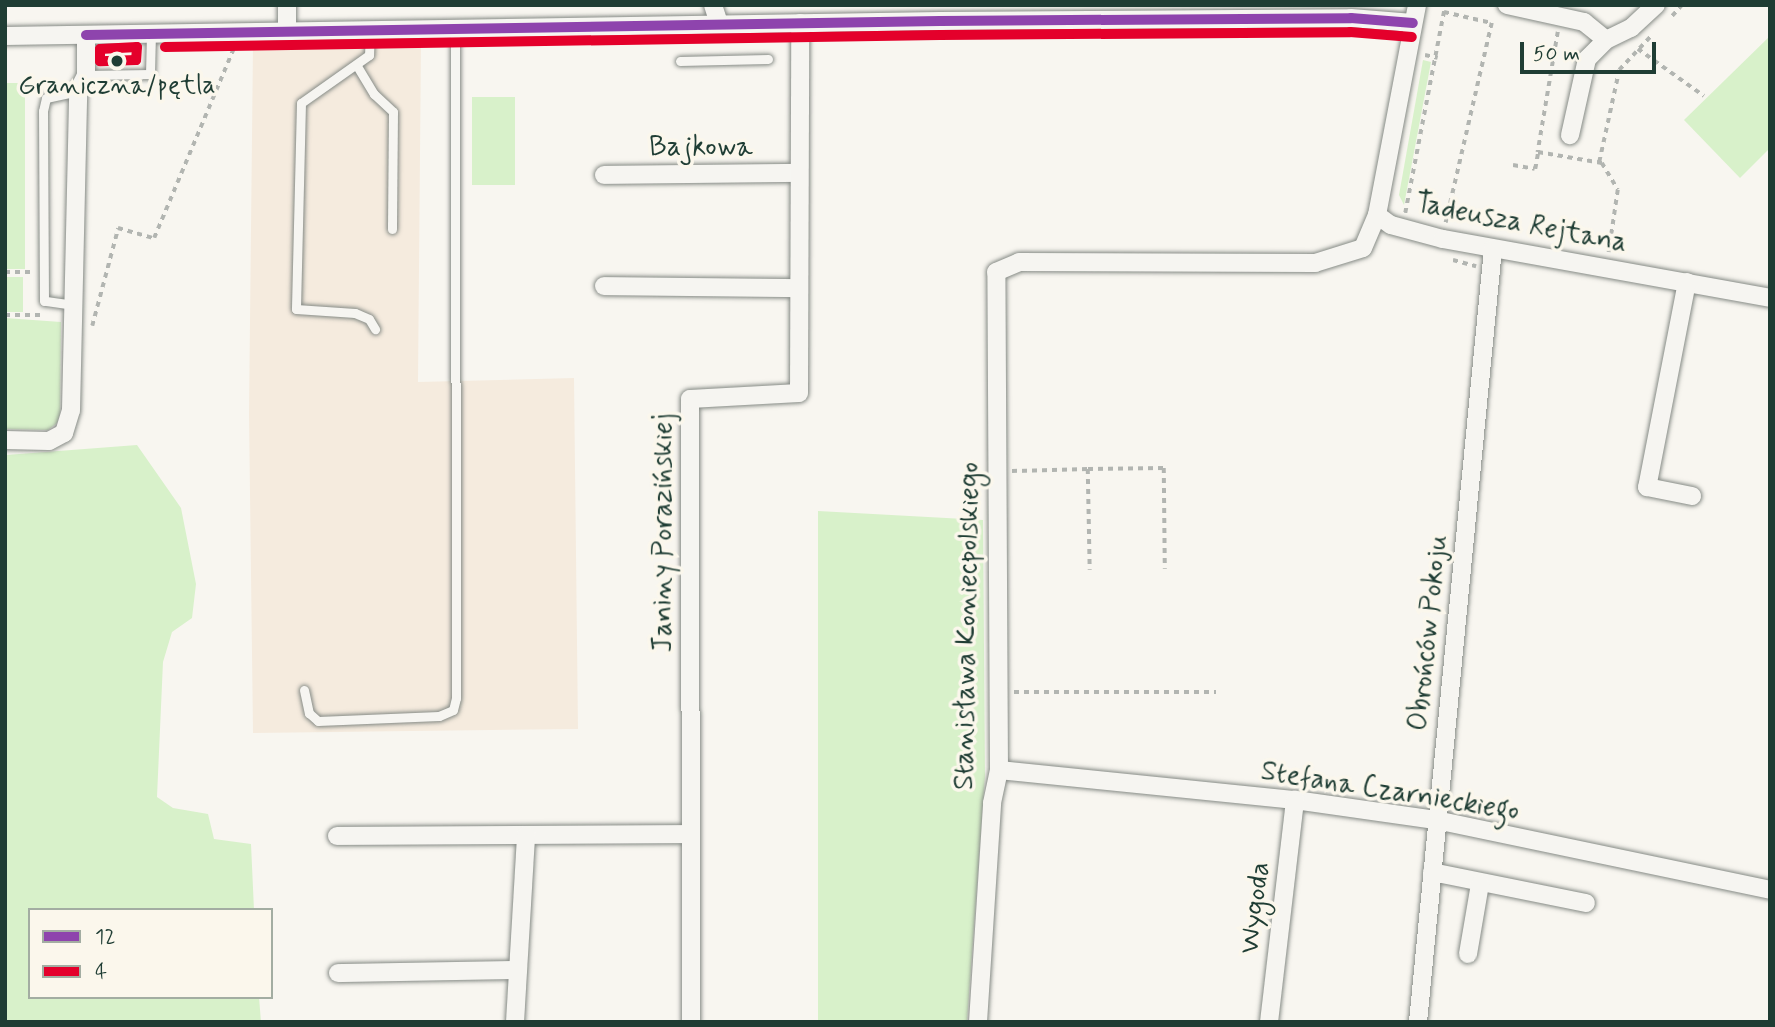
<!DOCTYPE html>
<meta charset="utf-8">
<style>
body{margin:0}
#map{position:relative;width:1775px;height:1027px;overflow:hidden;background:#f8f6f0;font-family:Mynerve,sans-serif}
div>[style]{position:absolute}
.built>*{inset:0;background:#f5ebde}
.green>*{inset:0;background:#d8f1ca;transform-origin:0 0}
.path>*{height:3.5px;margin-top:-1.75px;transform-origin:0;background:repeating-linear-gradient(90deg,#b2b5b1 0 5px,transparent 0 10px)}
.roads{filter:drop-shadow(0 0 2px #868b86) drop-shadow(0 0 2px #868b86)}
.service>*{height:9px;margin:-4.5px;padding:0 4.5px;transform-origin:4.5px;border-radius:4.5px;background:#f6f5f1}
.minor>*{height:18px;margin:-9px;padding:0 9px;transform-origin:9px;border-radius:9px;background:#f6f5f1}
.bus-1>*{height:10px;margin:-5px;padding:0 5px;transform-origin:5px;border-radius:5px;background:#8e44ad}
.bus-2>*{height:10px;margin:-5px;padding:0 5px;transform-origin:5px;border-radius:5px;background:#e4002b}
.dots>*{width:19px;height:19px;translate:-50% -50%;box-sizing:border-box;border:4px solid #fbf7ec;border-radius:50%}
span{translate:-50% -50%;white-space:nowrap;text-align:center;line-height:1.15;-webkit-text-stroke:7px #fbf7ec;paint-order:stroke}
.bus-label{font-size:26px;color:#1f3d34}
.street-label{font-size:28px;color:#1f3d34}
.frame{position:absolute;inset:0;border:7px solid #1f3d34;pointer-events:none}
.legend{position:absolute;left:28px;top:908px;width:245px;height:91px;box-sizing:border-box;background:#fbf7ec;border:2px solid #a3ada2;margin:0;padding:9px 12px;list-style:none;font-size:21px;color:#1f3d34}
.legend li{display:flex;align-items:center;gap:14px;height:35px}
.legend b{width:35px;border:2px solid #a3ada2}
.scale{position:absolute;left:1520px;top:42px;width:136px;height:32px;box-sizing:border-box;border:4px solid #1f3d34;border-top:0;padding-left:9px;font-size:21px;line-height:24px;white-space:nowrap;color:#1f3d34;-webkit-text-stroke:5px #fbf7ec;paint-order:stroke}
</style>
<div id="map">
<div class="built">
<div style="clip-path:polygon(421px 42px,418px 382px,574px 378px,578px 729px,253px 733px,249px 414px,253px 44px)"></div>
</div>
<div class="green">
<div style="clip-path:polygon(1770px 36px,1770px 148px,1740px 178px,1684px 120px)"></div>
<div style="clip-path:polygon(1423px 60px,1431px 62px,1404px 205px,1399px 195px)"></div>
<div style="left:5px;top:83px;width:20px;height:186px"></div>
<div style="left:472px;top:97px;width:43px;height:88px"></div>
<div style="left:5px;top:277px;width:18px;height:35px"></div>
<div style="clip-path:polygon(5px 318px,61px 322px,60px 414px,57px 423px,48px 430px,5px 429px)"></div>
<div style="clip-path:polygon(137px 445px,181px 508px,196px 584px,192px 618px,172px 632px,163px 662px,157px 797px,173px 808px,208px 814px,214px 839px,251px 844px,254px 910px,30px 910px,30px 997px,259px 997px,261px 1022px,5px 1022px,5px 458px,6px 455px)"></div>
<div style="clip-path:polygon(818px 511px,983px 520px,985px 776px,967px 1022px,818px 1022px)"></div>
</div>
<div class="path">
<div style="left:1444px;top:12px;width:49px;rotate:12.9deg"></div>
<div style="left:1492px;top:23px;width:205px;rotate:103deg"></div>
<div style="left:1672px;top:16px;width:15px;rotate:-48deg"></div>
<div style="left:1558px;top:32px;width:122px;rotate:99.5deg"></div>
<div style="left:1538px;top:152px;width:65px;rotate:9.8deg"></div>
<div style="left:1602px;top:163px;width:31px;rotate:59deg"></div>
<div style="left:1618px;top:190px;width:63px;rotate:98.3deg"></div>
<div style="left:1638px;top:49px;width:81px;rotate:35.5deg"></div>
<div style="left:1425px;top:55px;width:13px;rotate:13deg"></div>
<div style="left:1599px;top:162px;width:94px;rotate:-77.7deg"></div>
<div style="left:1619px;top:70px;width:47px;rotate:-46.7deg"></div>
<div style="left:1513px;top:165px;width:22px;rotate:10deg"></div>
<div style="left:1535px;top:169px;width:17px;rotate:-80deg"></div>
<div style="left:1405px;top:213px;width:212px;rotate:-79.1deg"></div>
<div style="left:1453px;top:260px;width:24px;rotate:15deg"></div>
<div style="left:5px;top:272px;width:28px"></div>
<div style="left:5px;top:315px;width:37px"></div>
<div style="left:92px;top:326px;width:101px;rotate:-75.1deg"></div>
<div style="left:118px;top:228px;width:37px;rotate:16deg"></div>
<div style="left:154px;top:238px;width:204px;rotate:-67.2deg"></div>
<div style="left:1088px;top:469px;width:76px;rotate:-0.8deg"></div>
<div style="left:1164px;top:468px;width:101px;rotate:89.4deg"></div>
<div style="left:1012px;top:471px;width:76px;rotate:-1.5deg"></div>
<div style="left:1088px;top:469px;width:101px;rotate:88.9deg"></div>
<div style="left:1014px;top:692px;width:202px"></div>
</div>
<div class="roads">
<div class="service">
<div style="left:370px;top:28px;width:27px;rotate:92deg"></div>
<div style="left:369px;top:55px;width:83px;rotate:144.8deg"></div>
<div style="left:301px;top:103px;width:206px;rotate:91.4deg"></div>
<div style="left:296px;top:309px;width:59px;rotate:3.9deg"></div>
<div style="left:355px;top:313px;width:15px;rotate:23deg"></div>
<div style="left:369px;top:319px;width:12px;rotate:59deg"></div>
<div style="left:680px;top:61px;width:88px;rotate:-1.3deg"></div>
<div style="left:357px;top:66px;width:33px;rotate:59deg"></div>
<div style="left:374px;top:94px;width:26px;rotate:43deg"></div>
<div style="left:393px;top:112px;width:117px;rotate:90.5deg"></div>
<div style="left:86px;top:75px;width:64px;rotate:-0.9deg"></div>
<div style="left:150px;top:74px;width:41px;rotate:-88.6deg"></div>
<div style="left:74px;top:305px;width:30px;rotate:-172deg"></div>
<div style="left:44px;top:301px;width:190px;rotate:-90.3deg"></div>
<div style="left:43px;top:111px;width:13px;rotate:-77deg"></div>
<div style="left:46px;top:98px;width:33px;rotate:-12deg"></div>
<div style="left:304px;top:690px;width:24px;rotate:78deg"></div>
<div style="left:309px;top:713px;width:12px;rotate:42deg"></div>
<div style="left:318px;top:721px;width:121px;rotate:-2.4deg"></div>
<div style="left:439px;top:716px;width:15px;rotate:-23deg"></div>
<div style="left:453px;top:710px;width:12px;rotate:-76deg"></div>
<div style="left:456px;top:698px;width:670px;rotate:-90.09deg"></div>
</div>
<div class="minor">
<div style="left:713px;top:5px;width:20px;rotate:72deg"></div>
<div style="left:1507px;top:5px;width:79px;rotate:12.4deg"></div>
<div style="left:1584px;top:22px;width:28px;rotate:39deg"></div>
<div style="left:1606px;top:40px;width:27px;rotate:135deg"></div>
<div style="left:1587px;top:59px;width:78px;rotate:102.6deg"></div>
<div style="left:287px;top:31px;width:26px;rotate:-90deg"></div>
<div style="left:5px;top:36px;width:935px;rotate:-0.92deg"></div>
<div style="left:940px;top:21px;width:411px;rotate:-0.4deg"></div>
<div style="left:1351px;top:18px;width:62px;rotate:4.6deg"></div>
<div style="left:1606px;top:40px;width:28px;rotate:-26deg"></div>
<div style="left:1631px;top:28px;width:34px;rotate:-43deg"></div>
<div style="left:604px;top:175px;width:194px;rotate:-0.6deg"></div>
<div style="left:1377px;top:215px;width:17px;rotate:36deg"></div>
<div style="left:1391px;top:225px;width:54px;rotate:15.1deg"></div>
<div style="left:1443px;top:239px;width:332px;rotate:10.2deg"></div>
<div style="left:1687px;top:282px;width:209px;rotate:101deg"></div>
<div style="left:1647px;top:487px;width:46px;rotate:11.3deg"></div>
<div style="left:604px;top:286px;width:194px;rotate:0.6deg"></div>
<div style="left:5px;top:440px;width:44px;rotate:1.3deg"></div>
<div style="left:49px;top:441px;width:17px;rotate:-28deg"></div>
<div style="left:64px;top:433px;width:24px;rotate:-73deg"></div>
<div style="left:71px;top:410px;width:319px;rotate:-88.7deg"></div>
<div style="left:78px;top:91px;width:18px;rotate:-63deg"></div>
<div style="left:86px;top:75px;width:40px;rotate:-90deg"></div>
<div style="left:999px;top:770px;width:298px;rotate:5.8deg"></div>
<div style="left:1295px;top:800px;width:142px;rotate:8.1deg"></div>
<div style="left:1436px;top:820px;width:341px;rotate:11.8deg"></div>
<div style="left:337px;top:836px;width:354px;rotate:-0.3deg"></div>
<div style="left:1432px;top:872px;width:157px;rotate:11.4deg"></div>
<div style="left:1468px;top:954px;width:71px;rotate:-80.3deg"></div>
<div style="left:338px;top:973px;width:180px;rotate:-1deg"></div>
<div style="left:515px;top:1022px;width:187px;rotate:-86.6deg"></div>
<div style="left:691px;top:1022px;width:623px;rotate:-90.09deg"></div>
<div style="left:690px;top:399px;width:109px;rotate:-3.2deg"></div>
<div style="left:799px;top:393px;width:370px;rotate:-89.8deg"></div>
<div style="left:978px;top:1022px;width:219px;rotate:-86.3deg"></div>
<div style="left:992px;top:803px;width:34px;rotate:-78deg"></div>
<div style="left:999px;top:770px;width:498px;rotate:-90.3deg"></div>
<div style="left:996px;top:272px;width:25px;rotate:-23deg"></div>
<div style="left:1019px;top:262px;width:296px;rotate:0.2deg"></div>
<div style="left:1315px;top:263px;width:50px;rotate:-17.4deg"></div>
<div style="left:1363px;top:248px;width:36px;rotate:-67deg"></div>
<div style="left:1377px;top:215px;width:214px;rotate:-79.2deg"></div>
<div style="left:1269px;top:1022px;width:224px;rotate:-83.3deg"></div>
<div style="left:1418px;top:1022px;width:777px;rotate:-84.46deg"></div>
</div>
</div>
<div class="bus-1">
<div style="left:86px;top:35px;width:854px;rotate:-0.94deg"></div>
<div style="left:940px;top:21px;width:411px;rotate:-0.4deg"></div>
<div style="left:1351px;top:18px;width:62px;rotate:4.6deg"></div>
</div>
<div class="bus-2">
<div style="left:137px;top:47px;width:13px;rotate:94deg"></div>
<div style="left:136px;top:60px;width:36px;rotate:178deg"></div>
<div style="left:100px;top:61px;width:12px;rotate:-90deg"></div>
<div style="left:100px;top:49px;width:37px;rotate:-3deg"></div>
<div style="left:165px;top:47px;width:775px;rotate:-0.89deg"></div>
<div style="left:940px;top:35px;width:410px;rotate:-0.4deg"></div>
<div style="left:1350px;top:32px;width:62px;rotate:4.6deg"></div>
</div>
<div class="dots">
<div style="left:117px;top:61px;background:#1f3d34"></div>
</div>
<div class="bus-label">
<span style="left:117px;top:87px">Graniczna/pętla</span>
</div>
<div class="street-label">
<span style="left:701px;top:148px">Bajkowa</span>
<span style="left:1521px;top:224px;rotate:11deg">Tadeusza Rejtana</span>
<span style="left:664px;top:533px;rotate:-90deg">Janiny Porazińskiej</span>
<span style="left:968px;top:626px;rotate:-89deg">Stanisława Koniecpolskiego</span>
<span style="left:1429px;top:633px;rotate:-84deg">Obrońców Pokoju</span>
<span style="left:1390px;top:792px;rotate:9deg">Stefana Czarnieckiego</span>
<span style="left:1256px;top:908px;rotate:-83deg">Wygoda</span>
</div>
<div class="frame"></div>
<ul class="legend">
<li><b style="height:9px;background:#8e44ad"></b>12</li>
<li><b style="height:9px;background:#e4002b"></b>4</li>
</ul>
<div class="scale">50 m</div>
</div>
